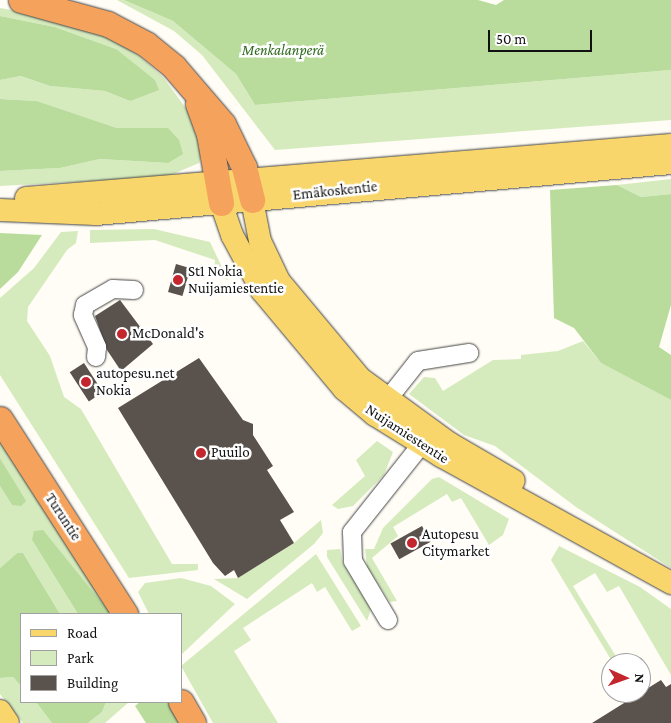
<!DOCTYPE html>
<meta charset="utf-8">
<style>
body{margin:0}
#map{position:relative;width:671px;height:723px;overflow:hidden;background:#fffdf5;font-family:"Crimson Pro",serif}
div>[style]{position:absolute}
.green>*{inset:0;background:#d5ebbd}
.forest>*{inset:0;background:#b9dc9c}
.building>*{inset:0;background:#5a524d;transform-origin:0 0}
.roads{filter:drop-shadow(0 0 1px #444) drop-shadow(0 0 1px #444)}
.minor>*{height:18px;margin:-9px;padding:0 9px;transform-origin:9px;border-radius:9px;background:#fff}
.major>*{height:22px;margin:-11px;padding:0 11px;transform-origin:11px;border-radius:11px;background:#f9d66b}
.highway>*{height:25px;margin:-12.5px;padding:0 12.5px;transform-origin:12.5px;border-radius:12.5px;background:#f5a25d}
.dots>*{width:14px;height:14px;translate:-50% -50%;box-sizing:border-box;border:2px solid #fff;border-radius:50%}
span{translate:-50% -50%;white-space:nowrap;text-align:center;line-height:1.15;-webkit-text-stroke:5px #fff;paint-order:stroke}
.park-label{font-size:15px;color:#2f6b1f;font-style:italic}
.street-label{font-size:15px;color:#111}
.poi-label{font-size:15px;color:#111}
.left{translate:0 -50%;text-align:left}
.legend{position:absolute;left:20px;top:613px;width:162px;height:90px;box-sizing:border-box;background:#fff;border:1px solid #a0a0a0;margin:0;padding:6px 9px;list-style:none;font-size:15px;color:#111}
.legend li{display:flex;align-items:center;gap:10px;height:25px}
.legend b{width:25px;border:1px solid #a0a0a0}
.north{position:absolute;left:601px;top:653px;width:50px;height:50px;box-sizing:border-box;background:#fff;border:1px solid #a0a0a0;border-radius:50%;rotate:92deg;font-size:14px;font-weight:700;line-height:20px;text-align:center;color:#111}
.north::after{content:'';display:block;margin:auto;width:18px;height:22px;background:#c4262e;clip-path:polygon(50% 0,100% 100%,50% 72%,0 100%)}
.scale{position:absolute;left:488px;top:30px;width:104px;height:22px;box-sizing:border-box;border:2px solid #111;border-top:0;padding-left:6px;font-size:15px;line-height:18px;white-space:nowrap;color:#111;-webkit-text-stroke:4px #fff;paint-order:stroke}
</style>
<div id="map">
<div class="green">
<div style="clip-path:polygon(117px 0,124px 0,173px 21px,236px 74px,255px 105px,671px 70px,671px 120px,275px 150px,202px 55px,174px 31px)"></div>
<div style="clip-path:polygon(0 8px,54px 17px,115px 40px,137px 54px,163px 77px,196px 122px,202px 152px,199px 163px,166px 177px,0 186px,0 171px,60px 168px,100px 159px,168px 163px,167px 128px,117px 128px,37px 101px,0 99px,0 80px,19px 76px,50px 86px,105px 91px,130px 101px,116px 49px,55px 27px,0 16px)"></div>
<div style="clip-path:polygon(671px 179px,671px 194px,641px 197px,617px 185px)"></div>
<div style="clip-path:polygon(154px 229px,210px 242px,228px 280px,214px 275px,215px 260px,155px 240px,90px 243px,90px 230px)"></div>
<div style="clip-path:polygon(78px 231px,76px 243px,67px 250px,28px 307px,27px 321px,50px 356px,64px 397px,81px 409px,172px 564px,198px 564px,198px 570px,129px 578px,0 375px,0 298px,34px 268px,61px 232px)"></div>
<div style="clip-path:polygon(583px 341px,601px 363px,671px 400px,671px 568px,576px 507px,495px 446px,464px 435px,409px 394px,424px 377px,435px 378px,443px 391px,493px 360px,521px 359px,521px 355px,558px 351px)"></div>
<div style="clip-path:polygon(0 435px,111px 614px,32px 540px,78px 614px,60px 614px,23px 553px,17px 553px,0 568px,0 486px,12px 505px,25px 501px,0 458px)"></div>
<div style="clip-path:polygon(377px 441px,393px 452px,384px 475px,353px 506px,338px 509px,332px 505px,365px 476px,356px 460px)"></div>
<div style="clip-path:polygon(439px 477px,509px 519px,503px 535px,489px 545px,461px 498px,452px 502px,447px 494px,393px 527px,398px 536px,372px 558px,397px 601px,390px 602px,367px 567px,365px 549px,374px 549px,383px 528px,432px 479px)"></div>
<div style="clip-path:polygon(321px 520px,323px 533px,314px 544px,247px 599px,214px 579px,238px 578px,294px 543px)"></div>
<div style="clip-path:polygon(559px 546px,640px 587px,671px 609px,671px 675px,619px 586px,607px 592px,595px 573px,573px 586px,620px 663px,613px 663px,551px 560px)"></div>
<div style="clip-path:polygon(340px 549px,343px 563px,371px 609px,367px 621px,327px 557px,327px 550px)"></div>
<div style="clip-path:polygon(316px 554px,361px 626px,352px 631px,325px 587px,317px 592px,312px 583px,243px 628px,251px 640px,234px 651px,278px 723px,213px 723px,181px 666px)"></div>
<div style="clip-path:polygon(181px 578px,211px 586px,235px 604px,181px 655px,181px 614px,149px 614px,138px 592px,145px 583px)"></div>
<div style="clip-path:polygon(13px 677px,21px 686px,21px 702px,36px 702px,52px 723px,23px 723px,0 694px,0 678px)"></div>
<div style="clip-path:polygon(106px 702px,129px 702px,105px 723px,88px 723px,102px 712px)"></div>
</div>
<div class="forest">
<div style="clip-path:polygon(124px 0,478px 0,496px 5px,504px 0,671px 0,671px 70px,255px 105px,236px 74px,173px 21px)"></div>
<div style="clip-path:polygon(0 16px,55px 27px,116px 49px,155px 80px,159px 90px,130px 101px,105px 91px,50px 86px,20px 76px,0 80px)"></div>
<div style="clip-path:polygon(0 99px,37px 101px,117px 128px,168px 128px,179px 140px,183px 154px,168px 163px,100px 159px,60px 168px,0 171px)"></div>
<div style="clip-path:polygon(617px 185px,641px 197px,671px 194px,671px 305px,659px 347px,671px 355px,671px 400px,601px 363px,574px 328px,554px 318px,550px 190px)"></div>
<div style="clip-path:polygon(0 233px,42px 235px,18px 272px,0 289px)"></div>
<div style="clip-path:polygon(0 458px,26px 501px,21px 506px,12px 505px,0 486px)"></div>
<div style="clip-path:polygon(43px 530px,111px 614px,78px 614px,32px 540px,34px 531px)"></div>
<div style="clip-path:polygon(17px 553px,23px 553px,60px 614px,21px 614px,21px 686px,13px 677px,0 678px,0 568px)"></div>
<div style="clip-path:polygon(36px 702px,106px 702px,102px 712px,88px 723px,52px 723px)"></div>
<div style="clip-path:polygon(140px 702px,169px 702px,182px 723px,146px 723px,135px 706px)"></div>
</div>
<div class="building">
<div style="left:176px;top:264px;width:15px;height:29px;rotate:16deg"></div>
<div style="clip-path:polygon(120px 300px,153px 344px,121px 371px,107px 350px,95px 316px)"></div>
<div style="clip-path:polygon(199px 358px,243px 420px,253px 424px,253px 435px,273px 466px,267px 470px,294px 512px,280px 520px,294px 543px,238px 578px,234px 570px,225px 576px,213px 563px,118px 408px)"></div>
<div style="left:84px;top:363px;width:35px;height:17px;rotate:57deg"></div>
<div style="left:422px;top:526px;width:18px;height:36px;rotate:61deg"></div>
<div style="clip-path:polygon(661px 680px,666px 687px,671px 684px,671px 723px,592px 723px)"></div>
</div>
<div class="roads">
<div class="minor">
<div style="left:96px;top:357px;width:10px;rotate:-84deg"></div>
<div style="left:97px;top:347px;width:35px;rotate:-114deg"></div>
<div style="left:83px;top:315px;width:10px;rotate:-79deg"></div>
<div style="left:85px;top:305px;width:32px;rotate:-30deg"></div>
<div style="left:113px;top:289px;width:21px;rotate:3deg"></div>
<div style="left:380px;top:409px;width:61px;rotate:-51.6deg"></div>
<div style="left:418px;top:361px;width:52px;rotate:-8.9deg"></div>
<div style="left:388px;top:620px;width:69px;rotate:-120.7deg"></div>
<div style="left:353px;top:561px;width:29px;rotate:-92deg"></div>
<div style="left:352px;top:532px;width:124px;rotate:-51.6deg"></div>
</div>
<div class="major">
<div style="left:26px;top:198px;width:647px;rotate:-4.7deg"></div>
<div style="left:252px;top:200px;width:42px;rotate:79deg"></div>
<div style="left:260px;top:241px;width:44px;rotate:64.6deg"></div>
<div style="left:279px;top:281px;width:128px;rotate:50.1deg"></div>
<div style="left:361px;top:379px;width:109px;rotate:36deg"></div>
<div style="left:449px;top:443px;width:75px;rotate:30.3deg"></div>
<div style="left:221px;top:203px;width:34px;rotate:71deg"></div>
<div style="left:232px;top:235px;width:64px;rotate:61.8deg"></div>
<div style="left:262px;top:291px;width:128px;rotate:50.1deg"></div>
<div style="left:344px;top:389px;width:40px;rotate:40deg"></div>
<div style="left:375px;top:415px;width:78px;rotate:31.8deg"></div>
<div style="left:441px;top:456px;width:263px;rotate:28.9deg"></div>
<div style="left:0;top:210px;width:96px;rotate:2.4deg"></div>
<div style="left:96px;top:214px;width:577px;rotate:-5.07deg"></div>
<div style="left:0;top:711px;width:14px;rotate:56deg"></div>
</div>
<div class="highway">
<div style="left:21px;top:0;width:90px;rotate:15.4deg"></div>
<div style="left:108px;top:24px;width:43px;rotate:27.8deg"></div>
<div style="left:146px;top:44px;width:36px;rotate:39deg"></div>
<div style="left:174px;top:67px;width:75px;rotate:49.3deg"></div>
<div style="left:223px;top:124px;width:48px;rotate:64deg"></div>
<div style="left:244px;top:167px;width:34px;rotate:76deg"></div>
<div style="left:198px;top:104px;width:32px;rotate:70deg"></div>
<div style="left:209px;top:134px;width:70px;rotate:80.1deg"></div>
<div style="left:0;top:419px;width:232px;rotate:57.3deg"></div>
<div style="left:181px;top:702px;width:24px;rotate:60deg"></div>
</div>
</div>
<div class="dots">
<div style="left:178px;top:280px;background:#c4262e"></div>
<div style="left:122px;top:334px;background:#c4262e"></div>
<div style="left:86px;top:382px;background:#c4262e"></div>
<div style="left:201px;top:453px;background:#c4262e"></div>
<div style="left:412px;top:543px;background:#c4262e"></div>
</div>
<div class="park-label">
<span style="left:283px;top:51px">Menkalanperä</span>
</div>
<div class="street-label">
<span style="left:335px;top:191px;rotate:-6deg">Emäkoskentie</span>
<span style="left:407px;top:434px;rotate:33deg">Nuijamiestentie</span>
<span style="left:63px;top:517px;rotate:57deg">Turuntie</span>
</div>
<div class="poi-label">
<span class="left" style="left:188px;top:280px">St1 Nokia<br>Nuijamiestentie</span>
<span class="left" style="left:132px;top:334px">McDonald's</span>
<span class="left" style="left:96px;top:382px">autopesu.net<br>Nokia</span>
<span class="left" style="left:211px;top:453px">Puuilo</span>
<span class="left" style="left:422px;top:543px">Autopesu<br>Citymarket</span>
</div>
<ul class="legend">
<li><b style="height:6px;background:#f9d66b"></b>Road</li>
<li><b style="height:14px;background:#d5ebbd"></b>Park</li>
<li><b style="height:14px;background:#5a524d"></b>Building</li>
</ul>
<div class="north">N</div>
<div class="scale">50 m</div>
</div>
